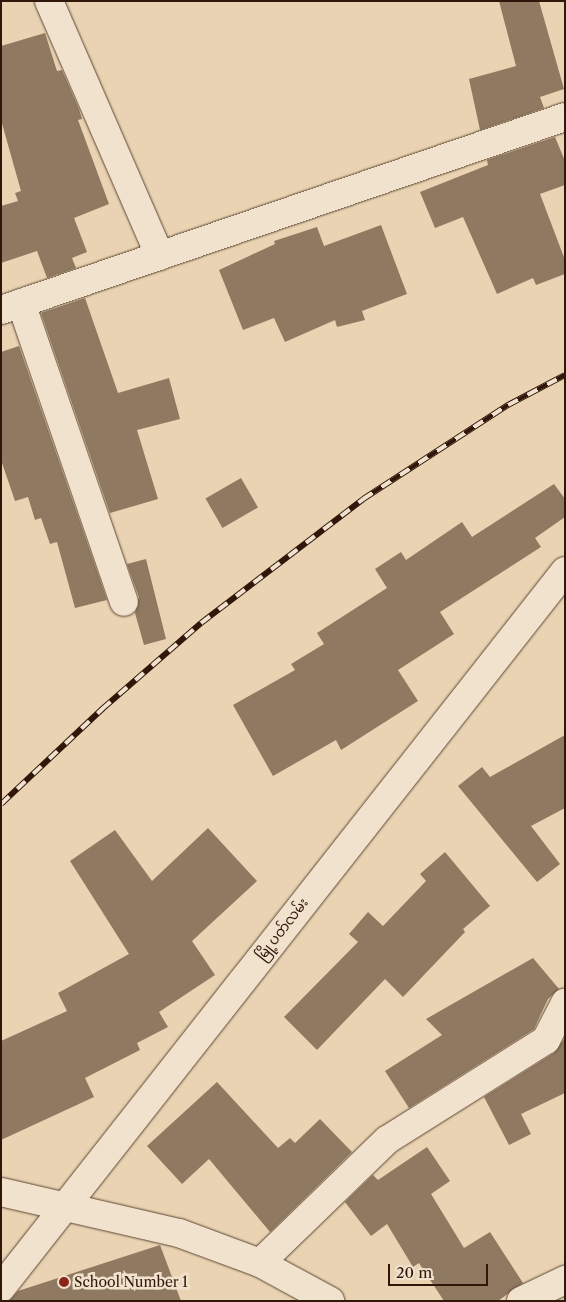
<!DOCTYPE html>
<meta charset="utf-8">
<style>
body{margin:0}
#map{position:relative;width:566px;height:1302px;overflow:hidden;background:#e9d3b2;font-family:"Libre Caslon Text","Noto Sans Myanmar",serif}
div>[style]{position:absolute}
.building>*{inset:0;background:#907961;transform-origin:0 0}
.roads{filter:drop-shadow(0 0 1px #5e4634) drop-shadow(0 0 1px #5e4634)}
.minor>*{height:28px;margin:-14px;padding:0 14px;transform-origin:14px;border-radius:14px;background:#f1e2cd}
.secondary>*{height:28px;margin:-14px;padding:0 14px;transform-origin:14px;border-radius:14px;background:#f1e2cd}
.rail>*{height:5.5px;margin-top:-2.75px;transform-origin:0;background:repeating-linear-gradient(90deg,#f1e2cd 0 11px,#30170a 0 22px);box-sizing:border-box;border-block:1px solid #30170a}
.dots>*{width:14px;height:14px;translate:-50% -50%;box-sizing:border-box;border:2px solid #f1e2cd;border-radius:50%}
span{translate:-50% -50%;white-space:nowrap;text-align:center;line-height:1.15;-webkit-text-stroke:5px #f1e2cd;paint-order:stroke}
.street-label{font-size:14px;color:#30170a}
.poi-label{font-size:14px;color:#30170a}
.left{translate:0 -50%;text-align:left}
.frame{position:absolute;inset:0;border:2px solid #30170a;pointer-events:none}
.scale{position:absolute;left:388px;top:1264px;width:100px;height:22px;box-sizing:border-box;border:2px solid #30170a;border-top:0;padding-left:6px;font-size:15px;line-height:18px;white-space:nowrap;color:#30170a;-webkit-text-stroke:4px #f1e2cd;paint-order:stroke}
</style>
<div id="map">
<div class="building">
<div style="clip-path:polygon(499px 1px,539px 1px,564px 89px,540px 97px,544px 108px,480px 130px,469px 79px,516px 66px)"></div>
<div style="clip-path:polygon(45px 33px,57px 71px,62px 70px,79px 109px,82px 119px,78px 120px,109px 204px,74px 218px,87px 252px,72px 258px,76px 268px,47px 278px,37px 251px,1px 263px,1px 206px,18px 201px,15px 193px,21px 191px,1px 120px,1px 46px)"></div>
<div style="clip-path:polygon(555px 137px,565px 161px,565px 185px,540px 194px,565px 260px,565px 274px,536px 285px,533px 278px,497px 294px,463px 217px,435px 228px,420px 192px,488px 165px,487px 160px)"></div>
<div style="clip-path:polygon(381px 225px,407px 294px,362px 311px,365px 320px,337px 327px,335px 320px,285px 342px,274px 318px,243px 330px,219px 270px,275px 244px,274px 241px,317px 227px,324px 246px)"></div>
<div style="clip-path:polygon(85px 298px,118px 393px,169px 378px,180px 419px,137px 430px,158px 499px,110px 513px,41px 313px)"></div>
<div style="clip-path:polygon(19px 346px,107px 600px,75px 608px,57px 542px,50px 544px,41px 518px,35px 520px,28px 497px,15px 501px,1px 460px,1px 352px)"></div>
<div style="left:241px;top:478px;width:34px;height:41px;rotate:60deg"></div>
<div style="clip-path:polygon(554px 484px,565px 499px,565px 517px,535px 538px,541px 547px,440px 612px,454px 634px,398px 670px,418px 701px,341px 750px,336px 740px,273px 776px,233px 705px,295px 670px,291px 664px,324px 644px,317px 633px,387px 588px,375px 569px,401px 552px,406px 560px,462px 522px,472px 537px)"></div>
<div style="clip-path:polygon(146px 559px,166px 639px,144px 645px,135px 613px,139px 597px,127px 564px)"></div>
<div style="clip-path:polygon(565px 735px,565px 808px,531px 826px,560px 864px,537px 882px,458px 786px,482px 767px,490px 777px)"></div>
<div style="clip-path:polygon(208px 828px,257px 881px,192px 941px,215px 975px,159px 1012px,168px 1027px,137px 1043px,140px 1050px,85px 1078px,94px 1097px,1px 1140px,1px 1041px,67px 1011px,58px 993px,129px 954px,70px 861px,115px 830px,152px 881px)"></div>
<div style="clip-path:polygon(445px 852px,490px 906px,463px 929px,465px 932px,403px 997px,385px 979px,317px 1050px,284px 1017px,358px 942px,349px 934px,368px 912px,383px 926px,426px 881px,420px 874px)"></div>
<div style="clip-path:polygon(533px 958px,559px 989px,548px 999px,534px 1029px,409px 1108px,385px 1071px,442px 1035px,426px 1019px)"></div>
<div style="clip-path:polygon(565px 1038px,565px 1093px,521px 1114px,531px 1134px,509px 1145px,484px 1097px,554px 1053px)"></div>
<div style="clip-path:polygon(217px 1082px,278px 1148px,290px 1138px,295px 1143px,320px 1119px,352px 1152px,270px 1232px,209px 1159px,182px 1184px,147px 1146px)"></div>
<div style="clip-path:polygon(427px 1147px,450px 1181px,431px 1194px,464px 1248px,490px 1232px,523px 1283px,498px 1301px,444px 1301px,419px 1263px,413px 1267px,387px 1224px,371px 1236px,345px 1202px,373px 1175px,378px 1180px)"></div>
<div style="clip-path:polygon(160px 1245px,181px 1301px,9px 1301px,18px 1291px)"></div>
</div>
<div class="roads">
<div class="minor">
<div style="left:49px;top:1px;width:278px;rotate:66.5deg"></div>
<div style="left:21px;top:303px;width:316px;rotate:71deg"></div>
<div style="left:1px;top:310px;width:596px;rotate:-18.89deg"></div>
<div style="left:1px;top:1192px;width:183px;rotate:13deg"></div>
<div style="left:179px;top:1233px;width:86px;rotate:20.3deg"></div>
<div style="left:260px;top:1263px;width:80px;rotate:28.5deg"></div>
<div style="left:260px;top:1263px;width:177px;rotate:-44.1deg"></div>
<div style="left:387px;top:1140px;width:188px;rotate:-32.2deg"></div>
<div style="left:546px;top:1040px;width:42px;rotate:-62.8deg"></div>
<div style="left:521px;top:1301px;width:49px;rotate:-25.5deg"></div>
</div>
<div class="secondary">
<div style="left:1px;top:1288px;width:912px;rotate:-51.81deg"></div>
</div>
</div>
<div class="rail">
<div style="left:1px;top:804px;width:139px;rotate:-43.2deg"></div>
<div style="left:102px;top:709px;width:131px;rotate:-41deg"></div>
<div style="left:201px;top:623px;width:204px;rotate:-37.4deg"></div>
<div style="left:363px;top:499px;width:173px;rotate:-33deg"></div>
<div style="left:508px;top:405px;width:64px;rotate:-27.8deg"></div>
</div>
<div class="dots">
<div style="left:64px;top:1282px;background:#8f2418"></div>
</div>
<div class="street-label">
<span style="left:282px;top:929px;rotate:-52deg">မြို့ပတ်လမ်း</span>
</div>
<div class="poi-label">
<span class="left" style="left:74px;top:1282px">School Number 1</span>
</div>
<div class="frame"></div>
<div class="scale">20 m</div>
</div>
